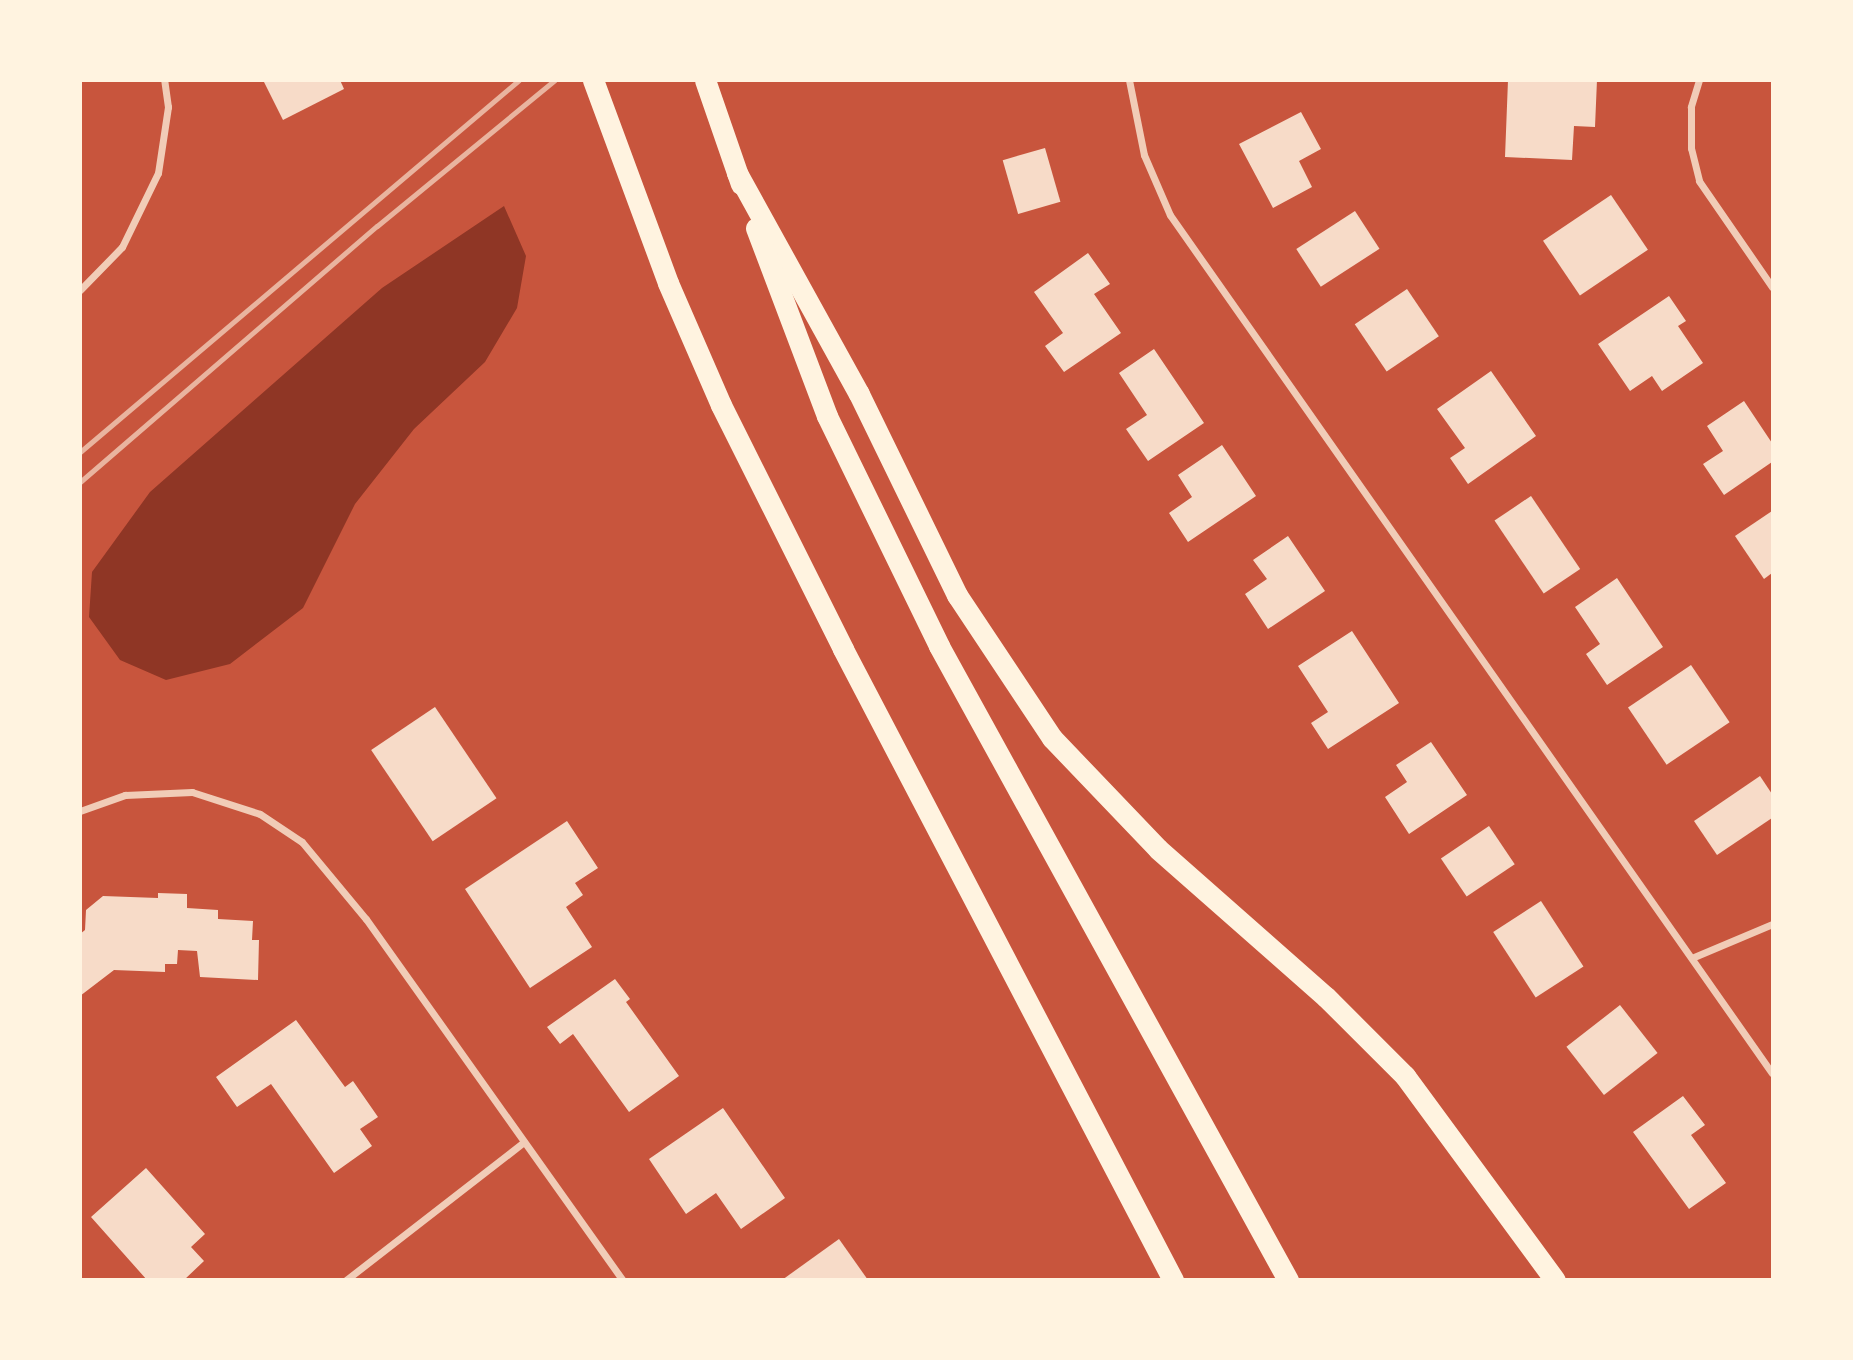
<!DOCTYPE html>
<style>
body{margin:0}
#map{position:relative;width:1853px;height:1360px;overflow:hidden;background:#c8553d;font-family:"DejaVu Sans",sans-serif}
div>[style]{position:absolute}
.water>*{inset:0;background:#8f3625}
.building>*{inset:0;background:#f7dbc8;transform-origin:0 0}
.minor>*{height:7px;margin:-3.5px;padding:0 3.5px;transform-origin:3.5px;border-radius:3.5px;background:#f1ccb7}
.motorway>*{height:21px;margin:-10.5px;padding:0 10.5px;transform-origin:10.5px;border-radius:10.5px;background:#fff3e0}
.rail>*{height:5px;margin:-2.5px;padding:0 2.5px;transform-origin:2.5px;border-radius:2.5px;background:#e9b49f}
span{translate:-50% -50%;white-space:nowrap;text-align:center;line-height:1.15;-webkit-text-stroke:6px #fff3e0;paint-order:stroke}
.frame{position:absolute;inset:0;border:82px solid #fff3e0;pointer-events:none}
</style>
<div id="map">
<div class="water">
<div style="clip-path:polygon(504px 206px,526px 256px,517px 308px,485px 362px,414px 429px,355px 504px,303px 608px,230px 664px,166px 680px,120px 660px,89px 617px,92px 572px,150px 492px,382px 288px)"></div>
</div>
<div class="building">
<div style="clip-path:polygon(263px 80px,340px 80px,344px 89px,283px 120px)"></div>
<div style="clip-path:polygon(1508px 80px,1597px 80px,1595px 127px,1574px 126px,1572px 160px,1505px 157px)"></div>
<div style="clip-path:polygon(1301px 112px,1321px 149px,1299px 161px,1312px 187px,1273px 208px,1239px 144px)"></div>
<div style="left:1045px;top:148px;width:56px;height:44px;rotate:74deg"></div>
<div style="left:1611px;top:195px;width:66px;height:82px;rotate:56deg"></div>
<div style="left:1355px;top:211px;width:45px;height:70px;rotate:57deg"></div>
<div style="clip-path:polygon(1088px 253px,1110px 284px,1094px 294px,1121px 333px,1064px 372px,1045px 346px,1063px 333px,1034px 292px)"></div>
<div style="left:1407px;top:289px;width:57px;height:63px;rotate:56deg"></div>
<div style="clip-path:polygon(1669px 296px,1686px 321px,1678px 326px,1703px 363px,1662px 391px,1652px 376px,1630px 391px,1598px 344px)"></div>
<div style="clip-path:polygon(1154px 349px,1204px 423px,1148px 461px,1126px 429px,1147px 415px,1119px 373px)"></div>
<div style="clip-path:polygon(1491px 371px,1536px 436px,1468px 484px,1450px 458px,1465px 448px,1437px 409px)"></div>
<div style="clip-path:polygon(1744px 401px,1772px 443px,1772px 462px,1724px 495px,1703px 464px,1723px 451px,1707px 426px)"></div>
<div style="clip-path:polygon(1222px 445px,1256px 496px,1188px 542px,1169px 513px,1192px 497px,1178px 475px)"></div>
<div style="left:1531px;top:496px;width:88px;height:44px;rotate:56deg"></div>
<div style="clip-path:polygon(1772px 511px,1772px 573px,1764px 579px,1735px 536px)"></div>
<div style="clip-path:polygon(1288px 536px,1325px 591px,1268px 629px,1245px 594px,1267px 579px,1253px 560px)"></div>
<div style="clip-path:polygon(1617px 578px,1663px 647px,1607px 685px,1586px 654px,1600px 644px,1575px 607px)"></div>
<div style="clip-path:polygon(1352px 631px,1399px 703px,1328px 749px,1311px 723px,1328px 712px,1298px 666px)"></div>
<div style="left:1691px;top:665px;width:69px;height:76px;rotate:56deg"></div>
<div style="left:435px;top:707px;width:110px;height:77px;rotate:56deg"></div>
<div style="clip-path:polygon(1431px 742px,1467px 795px,1409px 834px,1385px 797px,1407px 782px,1396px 765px)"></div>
<div style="clip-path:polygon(1760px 776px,1772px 794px,1772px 818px,1717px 855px,1694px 821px)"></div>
<div style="clip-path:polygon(567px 821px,598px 868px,575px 883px,583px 895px,566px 907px,592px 947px,530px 988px,465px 889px)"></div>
<div style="left:1489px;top:826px;width:46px;height:58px;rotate:56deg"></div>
<div style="clip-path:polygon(158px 893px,187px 894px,187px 908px,218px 910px,218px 919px,253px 921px,252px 940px,259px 940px,258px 980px,200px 977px,197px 951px,178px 950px,177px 964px,165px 964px,165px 972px,114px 970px,80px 996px,80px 934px,85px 930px,86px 910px,103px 896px,158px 898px)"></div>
<div style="left:1541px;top:901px;width:78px;height:57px;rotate:57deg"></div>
<div style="clip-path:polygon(615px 979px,630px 999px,626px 1002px,679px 1076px,629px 1112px,573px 1034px,560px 1044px,547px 1027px)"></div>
<div style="left:1620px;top:1005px;width:61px;height:68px;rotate:52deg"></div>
<div style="clip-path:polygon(296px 1020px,345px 1087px,353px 1081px,378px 1117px,360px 1129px,372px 1146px,334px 1173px,271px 1084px,237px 1107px,216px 1077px)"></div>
<div style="clip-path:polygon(1683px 1096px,1705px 1125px,1691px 1135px,1726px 1183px,1689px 1209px,1633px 1132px)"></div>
<div style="clip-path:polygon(723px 1108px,785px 1198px,741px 1229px,716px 1193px,686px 1214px,649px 1159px)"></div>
<div style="clip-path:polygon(146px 1168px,205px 1234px,191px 1247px,204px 1261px,184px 1280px,147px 1280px,91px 1217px)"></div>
<div style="clip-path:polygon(839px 1239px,868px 1280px,782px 1280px)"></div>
</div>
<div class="minor">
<div style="left:1129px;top:80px;width:76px;rotate:78.7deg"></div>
<div style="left:1144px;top:155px;width:65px;rotate:66.6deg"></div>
<div style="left:1170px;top:215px;width:1048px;rotate:54.95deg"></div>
<div style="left:1699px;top:80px;width:28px;rotate:107deg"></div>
<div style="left:1691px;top:107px;width:41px;rotate:90deg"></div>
<div style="left:1691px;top:148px;width:34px;rotate:76deg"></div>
<div style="left:1699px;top:181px;width:129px;rotate:55.4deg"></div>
<div style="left:80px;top:290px;width:60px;rotate:-45.7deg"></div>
<div style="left:122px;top:247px;width:82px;rotate:-64.1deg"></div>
<div style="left:158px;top:173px;width:67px;rotate:-81.4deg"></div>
<div style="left:168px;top:107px;width:27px;rotate:-98deg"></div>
<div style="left:80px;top:811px;width:48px;rotate:-19.6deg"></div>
<div style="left:125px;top:795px;width:67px;rotate:-2.6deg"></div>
<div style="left:192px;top:792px;width:71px;rotate:17.9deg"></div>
<div style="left:260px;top:814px;width:50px;rotate:33.7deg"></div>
<div style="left:302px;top:842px;width:100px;rotate:50.3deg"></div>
<div style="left:366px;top:919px;width:443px;rotate:54.6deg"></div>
<div style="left:1694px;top:957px;width:85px;rotate:-22.9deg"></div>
<div style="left:346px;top:1280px;width:225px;rotate:-37.8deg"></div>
</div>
<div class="motorway">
<div style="left:593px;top:80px;width:216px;rotate:69.7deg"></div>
<div style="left:668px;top:283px;width:133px;rotate:66.5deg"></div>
<div style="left:721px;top:405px;width:273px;rotate:63.4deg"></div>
<div style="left:843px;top:649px;width:712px;rotate:62.39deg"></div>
<div style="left:705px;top:80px;width:110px;rotate:70.9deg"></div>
<div style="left:737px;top:173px;width:252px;rotate:61.1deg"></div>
<div style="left:859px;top:394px;width:224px;rotate:64deg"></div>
<div style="left:957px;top:595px;width:172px;rotate:56.4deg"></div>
<div style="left:1052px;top:738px;width:153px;rotate:46.3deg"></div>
<div style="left:1158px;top:849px;width:224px;rotate:41.4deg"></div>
<div style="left:1326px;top:997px;width:112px;rotate:45deg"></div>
<div style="left:1405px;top:1076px;width:253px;rotate:53.7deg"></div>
<div style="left:756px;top:228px;width:201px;rotate:69.3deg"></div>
<div style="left:827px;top:416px;width:256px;rotate:64deg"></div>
<div style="left:939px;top:646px;width:724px;rotate:61.17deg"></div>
</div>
<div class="rail">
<div style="left:80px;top:452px;width:575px;rotate:-40.28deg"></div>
<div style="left:80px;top:482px;width:392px;rotate:-40.8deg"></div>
<div style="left:377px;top:226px;width:230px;rotate:-39.4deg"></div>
</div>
<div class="frame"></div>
</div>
